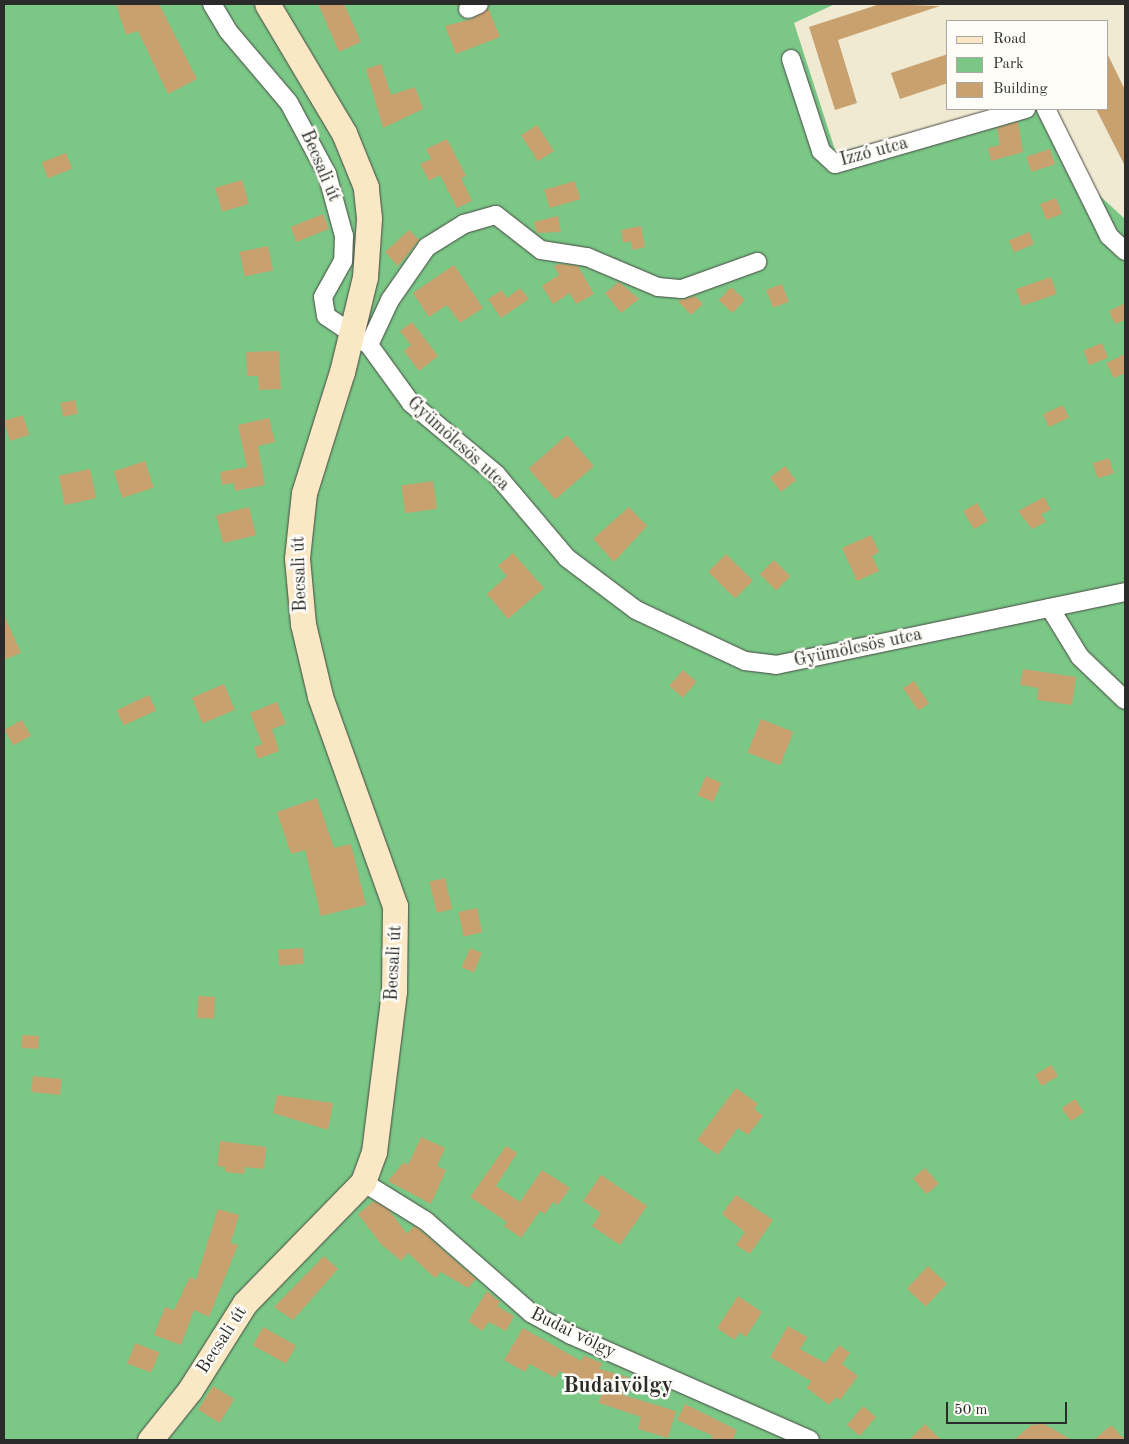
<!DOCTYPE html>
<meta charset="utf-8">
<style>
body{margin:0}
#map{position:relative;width:1129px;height:1444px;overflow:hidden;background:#f1ead2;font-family:"Old Standard TT",serif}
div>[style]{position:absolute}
.green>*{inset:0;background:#7ac786}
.building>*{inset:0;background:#c8a16e;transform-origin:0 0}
.roads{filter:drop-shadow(0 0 1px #494844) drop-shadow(0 0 1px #494844)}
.minor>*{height:18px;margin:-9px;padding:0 9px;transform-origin:9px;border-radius:9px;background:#fff}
.secondary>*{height:25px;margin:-12.5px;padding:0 12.5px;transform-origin:12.5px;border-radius:12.5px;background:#fae7c3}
span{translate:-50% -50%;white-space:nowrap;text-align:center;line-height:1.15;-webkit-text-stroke:5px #fdfcf7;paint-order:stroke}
.street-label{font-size:18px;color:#2b2b2b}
.district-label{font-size:22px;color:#2b2b2b;font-weight:700}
.frame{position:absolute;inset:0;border:5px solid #2b2b2b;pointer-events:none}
.legend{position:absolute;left:946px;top:20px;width:162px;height:90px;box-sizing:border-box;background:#fdfcf7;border:1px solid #a9a8a5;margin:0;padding:6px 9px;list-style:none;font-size:15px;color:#2b2b2b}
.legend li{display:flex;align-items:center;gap:10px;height:25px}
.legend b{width:25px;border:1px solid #a9a8a5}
.scale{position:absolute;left:946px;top:1402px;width:121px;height:22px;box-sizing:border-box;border:2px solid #2b2b2b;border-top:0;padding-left:6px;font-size:15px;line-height:18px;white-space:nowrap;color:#2b2b2b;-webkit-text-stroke:4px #fdfcf7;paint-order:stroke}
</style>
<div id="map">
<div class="green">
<div style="clip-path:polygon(4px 4px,835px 4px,794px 23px,836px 153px,998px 109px,1052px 109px,1086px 183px,1125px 219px,1125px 1440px,4px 1440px)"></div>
</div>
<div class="building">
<div style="clip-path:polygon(116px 4px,159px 4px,197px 79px,168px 94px,138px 31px,126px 35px)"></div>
<div style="clip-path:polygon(318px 4px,344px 4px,361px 42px,339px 52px)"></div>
<div style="clip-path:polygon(880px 4px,940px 6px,838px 40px,857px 103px,835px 110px,809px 27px)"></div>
<div style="clip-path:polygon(488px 8px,500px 37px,456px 54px,445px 26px,472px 19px)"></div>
<div style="clip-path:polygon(948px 54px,948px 83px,900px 99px,891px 73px)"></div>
<div style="clip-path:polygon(1108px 55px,1125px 90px,1125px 166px,1096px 109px,1108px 109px)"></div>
<div style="clip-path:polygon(381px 64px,391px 95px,415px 87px,423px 109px,383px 128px,366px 69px)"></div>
<div style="clip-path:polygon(1018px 122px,1023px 152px,991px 161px,988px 148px,1000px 145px,997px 128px)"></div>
<div style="left:537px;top:125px;width:31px;height:19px;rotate:57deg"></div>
<div style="clip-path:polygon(447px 139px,466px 176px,461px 178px,472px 201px,457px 208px,440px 175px,429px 181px,420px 164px,431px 159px,426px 149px)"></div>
<div style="left:1050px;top:149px;width:16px;height:25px;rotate:72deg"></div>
<div style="left:66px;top:153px;width:17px;height:26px;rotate:69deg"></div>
<div style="left:242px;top:180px;width:25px;height:28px;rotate:74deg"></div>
<div style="left:575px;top:181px;width:19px;height:32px;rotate:74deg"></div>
<div style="left:1056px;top:198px;width:17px;height:17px;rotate:69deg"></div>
<div style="left:323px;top:214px;width:16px;height:35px;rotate:68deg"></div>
<div style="clip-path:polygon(558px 216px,561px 232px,537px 233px,534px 222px)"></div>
<div style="clip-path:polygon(641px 226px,645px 247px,633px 250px,631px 241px,623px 243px,621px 230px)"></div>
<div style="clip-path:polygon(409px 230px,419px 240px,398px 266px,385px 252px)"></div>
<div style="left:1029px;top:232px;width:13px;height:22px;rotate:67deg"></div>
<div style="left:268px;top:246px;width:25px;height:29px;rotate:78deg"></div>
<div style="clip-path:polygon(559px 264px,578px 266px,594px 294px,576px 304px,570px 293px,553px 304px,542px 286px,559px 275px,554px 266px)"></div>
<div style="clip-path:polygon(454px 265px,483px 308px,460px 323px,447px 305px,429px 317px,413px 293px)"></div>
<div style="left:1051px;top:277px;width:18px;height:37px;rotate:71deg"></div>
<div style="clip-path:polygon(619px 282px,639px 299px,621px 313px,605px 293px)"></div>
<div style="left:782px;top:284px;width:19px;height:17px;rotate:69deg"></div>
<div style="left:731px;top:287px;width:19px;height:18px;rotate:43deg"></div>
<div style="clip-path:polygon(520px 288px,529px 299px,501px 318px,488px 299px,502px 290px,507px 298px)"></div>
<div style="clip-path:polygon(695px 296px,703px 304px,691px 315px,678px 301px)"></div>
<div style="clip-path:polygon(1125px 303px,1125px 320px,1115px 324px,1109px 311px)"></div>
<div style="clip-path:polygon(412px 322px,438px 356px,419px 371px,404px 351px,411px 345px,400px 331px)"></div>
<div style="left:1102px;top:343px;width:16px;height:20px;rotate:68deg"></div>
<div style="clip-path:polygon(279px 351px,281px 389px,259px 390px,258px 376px,247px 376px,246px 352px)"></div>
<div style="clip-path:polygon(1125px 354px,1125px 373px,1114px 378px,1106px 363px)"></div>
<div style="left:75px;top:400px;width:14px;height:15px;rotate:78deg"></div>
<div style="left:1063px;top:405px;width:14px;height:22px;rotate:65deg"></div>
<div style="left:23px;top:415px;width:21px;height:20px;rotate:73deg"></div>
<div style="clip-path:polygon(269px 418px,275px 442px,258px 446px,265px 485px,235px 491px,234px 483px,222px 485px,220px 472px,247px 467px,238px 425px)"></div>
<div style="left:567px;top:435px;width:41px;height:51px;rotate:49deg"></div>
<div style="left:1109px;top:458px;width:16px;height:17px;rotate:72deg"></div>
<div style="left:145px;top:461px;width:28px;height:33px;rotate:72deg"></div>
<div style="left:785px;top:466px;width:18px;height:19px;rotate:52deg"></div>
<div style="left:90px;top:469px;width:30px;height:32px;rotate:78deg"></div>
<div style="left:433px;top:481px;width:28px;height:32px;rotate:82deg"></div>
<div style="clip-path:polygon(1044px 497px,1051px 510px,1041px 514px,1046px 522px,1032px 529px,1018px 511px)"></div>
<div style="left:977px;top:503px;width:21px;height:16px;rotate:59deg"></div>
<div style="left:249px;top:507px;width:29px;height:34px;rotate:76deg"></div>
<div style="clip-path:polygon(629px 507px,647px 526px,614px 562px,593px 539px)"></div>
<div style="clip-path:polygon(871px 535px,879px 552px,872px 556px,879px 571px,857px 581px,842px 548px)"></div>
<div style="clip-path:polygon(513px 553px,544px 588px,508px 619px,487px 594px,507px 576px,498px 566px)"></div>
<div style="left:726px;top:554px;width:38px;height:25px;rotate:45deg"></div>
<div style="left:774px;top:560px;width:23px;height:20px;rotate:45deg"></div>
<div style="clip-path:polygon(4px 615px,21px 653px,4px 660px)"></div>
<div style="clip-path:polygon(1023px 669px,1076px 677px,1072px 705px,1037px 700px,1038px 688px,1020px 685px)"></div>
<div style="left:683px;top:670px;width:18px;height:21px;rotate:41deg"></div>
<div style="left:914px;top:681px;width:27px;height:13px;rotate:56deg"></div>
<div style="left:224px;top:684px;width:28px;height:35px;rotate:67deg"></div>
<div style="left:149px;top:695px;width:17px;height:36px;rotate:65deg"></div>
<div style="clip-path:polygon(277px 702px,286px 724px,272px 729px,279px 751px,258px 759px,254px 747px,262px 744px,250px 713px)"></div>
<div style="left:761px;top:719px;width:35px;height:36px;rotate:22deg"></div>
<div style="left:22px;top:720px;width:18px;height:20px;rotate:61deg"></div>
<div style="left:706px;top:776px;width:17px;height:21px;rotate:24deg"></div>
<div style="clip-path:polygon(317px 798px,334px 848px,351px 844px,366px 905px,321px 916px,305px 850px,291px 854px,277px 812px)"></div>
<div style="left:445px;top:878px;width:32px;height:16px;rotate:77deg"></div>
<div style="left:477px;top:908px;width:25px;height:19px;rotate:78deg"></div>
<div style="left:303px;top:948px;width:16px;height:25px;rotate:86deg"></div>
<div style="left:470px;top:948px;width:13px;height:21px;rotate:23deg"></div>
<div style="left:198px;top:996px;width:17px;height:22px;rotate:3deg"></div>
<div style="left:22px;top:1035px;width:17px;height:13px;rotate:3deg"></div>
<div style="left:1051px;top:1065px;width:13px;height:19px;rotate:58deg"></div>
<div style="left:33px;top:1076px;width:29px;height:16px;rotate:6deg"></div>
<div style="clip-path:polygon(736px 1088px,758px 1104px,754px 1109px,763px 1116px,748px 1135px,738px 1128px,718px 1155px,697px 1140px)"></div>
<div style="clip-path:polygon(277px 1095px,333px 1103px,328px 1130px,273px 1113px)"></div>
<div style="left:1075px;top:1099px;width:16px;height:16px;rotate:55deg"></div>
<div style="clip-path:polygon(421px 1137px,445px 1148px,437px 1166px,446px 1170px,431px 1204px,388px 1181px,404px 1162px,408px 1165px)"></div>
<div style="clip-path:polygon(220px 1141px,266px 1147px,264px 1169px,245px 1167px,244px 1174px,225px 1172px,225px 1167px,217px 1166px)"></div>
<div style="clip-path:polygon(506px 1146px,517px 1153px,496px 1186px,520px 1202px,542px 1170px,570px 1188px,558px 1205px,553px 1202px,545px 1214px,540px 1211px,521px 1238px,504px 1226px,507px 1222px,470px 1197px)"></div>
<div style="left:925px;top:1168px;width:21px;height:16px;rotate:49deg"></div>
<div style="clip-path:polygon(601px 1175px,647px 1206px,620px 1245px,592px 1226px,601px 1213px,583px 1201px)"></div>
<div style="clip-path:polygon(736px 1195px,773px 1220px,750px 1254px,736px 1245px,745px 1232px,722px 1214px)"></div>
<div style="clip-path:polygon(374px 1201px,389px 1210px,407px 1234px,414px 1226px,419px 1229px,476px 1279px,468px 1288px,441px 1272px,435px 1278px,408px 1253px,401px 1261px,381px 1244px,358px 1214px)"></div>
<div style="clip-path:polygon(218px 1209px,239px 1215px,231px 1243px,238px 1245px,209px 1317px,194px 1310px,181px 1345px,154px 1335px,165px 1307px,174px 1310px,190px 1277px,196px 1280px)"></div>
<div style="clip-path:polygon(324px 1256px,338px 1269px,293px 1320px,274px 1307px)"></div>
<div style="left:928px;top:1266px;width:26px;height:31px;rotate:43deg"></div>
<div style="clip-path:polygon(487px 1291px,500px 1302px,497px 1306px,514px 1316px,506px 1331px,489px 1322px,482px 1331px,468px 1321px)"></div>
<div style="clip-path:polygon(738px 1296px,762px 1312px,746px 1337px,740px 1332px,735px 1340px,717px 1328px)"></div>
<div style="clip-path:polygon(788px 1326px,807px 1337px,800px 1349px,825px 1363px,839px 1345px,850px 1353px,842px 1364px,858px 1376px,840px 1400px,836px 1397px,829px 1405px,807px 1388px,811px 1381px,770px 1357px)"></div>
<div style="left:263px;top:1327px;width:38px;height:21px;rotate:29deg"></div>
<div style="clip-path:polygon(523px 1328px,581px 1361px,584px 1356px,602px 1363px,600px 1369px,628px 1377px,623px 1395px,676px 1411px,668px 1438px,638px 1429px,641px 1417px,599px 1403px,603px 1390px,559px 1371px,555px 1378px,530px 1364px,525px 1372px,504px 1360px)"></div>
<div style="left:135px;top:1343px;width:26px;height:22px;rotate:21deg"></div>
<div style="left:213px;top:1386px;width:25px;height:28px;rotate:32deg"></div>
<div style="clip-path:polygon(685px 1404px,737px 1430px,733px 1440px,711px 1440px,713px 1436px,677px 1420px)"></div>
<div style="left:863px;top:1406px;width:17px;height:25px;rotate:40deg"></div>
<div style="clip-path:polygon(925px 1424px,941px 1440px,909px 1440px)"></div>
<div style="clip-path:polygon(1044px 1424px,1072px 1440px,1014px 1440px,1031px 1425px)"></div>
<div style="clip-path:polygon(1111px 1425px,1125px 1440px,1094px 1440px)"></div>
</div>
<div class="roads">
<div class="minor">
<div style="left:212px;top:4px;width:31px;rotate:59deg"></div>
<div style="left:228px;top:31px;width:94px;rotate:49.7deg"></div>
<div style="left:289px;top:103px;width:81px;rotate:61.8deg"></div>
<div style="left:327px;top:174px;width:64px;rotate:74.7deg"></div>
<div style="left:344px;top:236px;width:25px;rotate:92deg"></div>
<div style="left:343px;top:261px;width:41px;rotate:119.1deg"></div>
<div style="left:323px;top:297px;width:19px;rotate:81deg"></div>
<div style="left:326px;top:316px;width:52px;rotate:34deg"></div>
<div style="left:369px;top:345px;width:72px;rotate:54.1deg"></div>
<div style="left:411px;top:403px;width:111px;rotate:39.9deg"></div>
<div style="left:496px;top:474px;width:110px;rotate:49.8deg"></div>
<div style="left:567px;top:558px;width:86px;rotate:37deg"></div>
<div style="left:636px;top:610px;width:120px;rotate:25.1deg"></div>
<div style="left:745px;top:661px;width:31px;rotate:7deg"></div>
<div style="left:776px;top:665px;width:357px;rotate:-11.8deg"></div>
<div style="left:468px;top:9px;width:12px;rotate:-24deg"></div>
<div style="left:791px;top:59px;width:97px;rotate:71.9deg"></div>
<div style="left:821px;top:151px;width:19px;rotate:43deg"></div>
<div style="left:835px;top:164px;width:199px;rotate:-16.1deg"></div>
<div style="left:1046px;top:109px;width:142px;rotate:63.6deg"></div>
<div style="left:1109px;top:236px;width:22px;rotate:43deg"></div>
<div style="left:369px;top:345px;width:50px;rotate:-65deg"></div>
<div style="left:390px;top:300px;width:65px;rotate:-55.1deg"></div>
<div style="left:427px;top:247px;width:44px;rotate:-31.9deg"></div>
<div style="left:464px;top:224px;width:33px;rotate:-16deg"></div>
<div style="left:496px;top:215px;width:57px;rotate:37.9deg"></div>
<div style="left:541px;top:250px;width:47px;rotate:8.7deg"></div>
<div style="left:587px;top:257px;width:77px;rotate:22.9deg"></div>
<div style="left:658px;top:287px;width:24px;rotate:5deg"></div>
<div style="left:682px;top:289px;width:80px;rotate:-19.8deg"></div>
<div style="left:1050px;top:608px;width:57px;rotate:58.5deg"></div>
<div style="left:1080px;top:657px;width:62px;rotate:43.7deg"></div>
<div style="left:363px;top:1182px;width:74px;rotate:31.8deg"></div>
<div style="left:426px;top:1221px;width:140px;rotate:41.2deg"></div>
<div style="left:531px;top:1313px;width:46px;rotate:28.8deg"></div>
<div style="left:571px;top:1335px;width:261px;rotate:23.7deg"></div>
</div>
<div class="secondary">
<div style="left:150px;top:1440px;width:64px;rotate:-51.3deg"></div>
<div style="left:190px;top:1390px;width:103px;rotate:-57.7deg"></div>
<div style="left:245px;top:1303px;width:169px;rotate:-45.7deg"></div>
<div style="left:363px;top:1182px;width:32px;rotate:-70deg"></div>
<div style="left:374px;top:1152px;width:162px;rotate:-82.9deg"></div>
<div style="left:394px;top:991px;width:85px;rotate:-89.3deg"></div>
<div style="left:395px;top:906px;width:223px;rotate:-109.7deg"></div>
<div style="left:320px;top:696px;width:74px;rotate:-103.3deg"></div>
<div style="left:303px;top:624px;width:66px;rotate:-95.2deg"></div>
<div style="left:297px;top:558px;width:65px;rotate:-83.9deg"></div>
<div style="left:304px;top:493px;width:127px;rotate:-72.6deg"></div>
<div style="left:342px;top:372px;width:98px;rotate:-76.4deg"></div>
<div style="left:365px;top:277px;width:59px;rotate:-86.1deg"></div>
<div style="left:369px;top:218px;width:31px;rotate:-96deg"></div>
<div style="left:366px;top:187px;width:58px;rotate:-112.2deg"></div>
<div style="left:344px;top:133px;width:150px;rotate:-120.8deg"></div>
</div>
</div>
<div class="street-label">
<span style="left:874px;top:152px;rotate:-15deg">Izzó utca</span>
<span style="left:320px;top:166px;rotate:67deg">Becsali út</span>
<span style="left:458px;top:444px;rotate:42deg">Gyümölcsös utca</span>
<span style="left:300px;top:574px;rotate:-92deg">Becsali út</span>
<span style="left:858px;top:648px;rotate:-12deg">Gyümölcsös utca</span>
<span style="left:394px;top:963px;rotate:-87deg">Becsali út</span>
<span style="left:573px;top:1333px;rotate:26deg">Budai völgy</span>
<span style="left:222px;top:1340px;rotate:-57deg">Becsali út</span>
</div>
<div class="district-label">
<span style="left:618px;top:1387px">Budaivölgy</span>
</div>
<div class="frame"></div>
<ul class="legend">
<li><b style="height:6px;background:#fae7c3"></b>Road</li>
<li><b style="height:14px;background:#7ac786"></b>Park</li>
<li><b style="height:14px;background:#c8a16e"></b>Building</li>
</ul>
<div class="scale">50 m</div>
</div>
